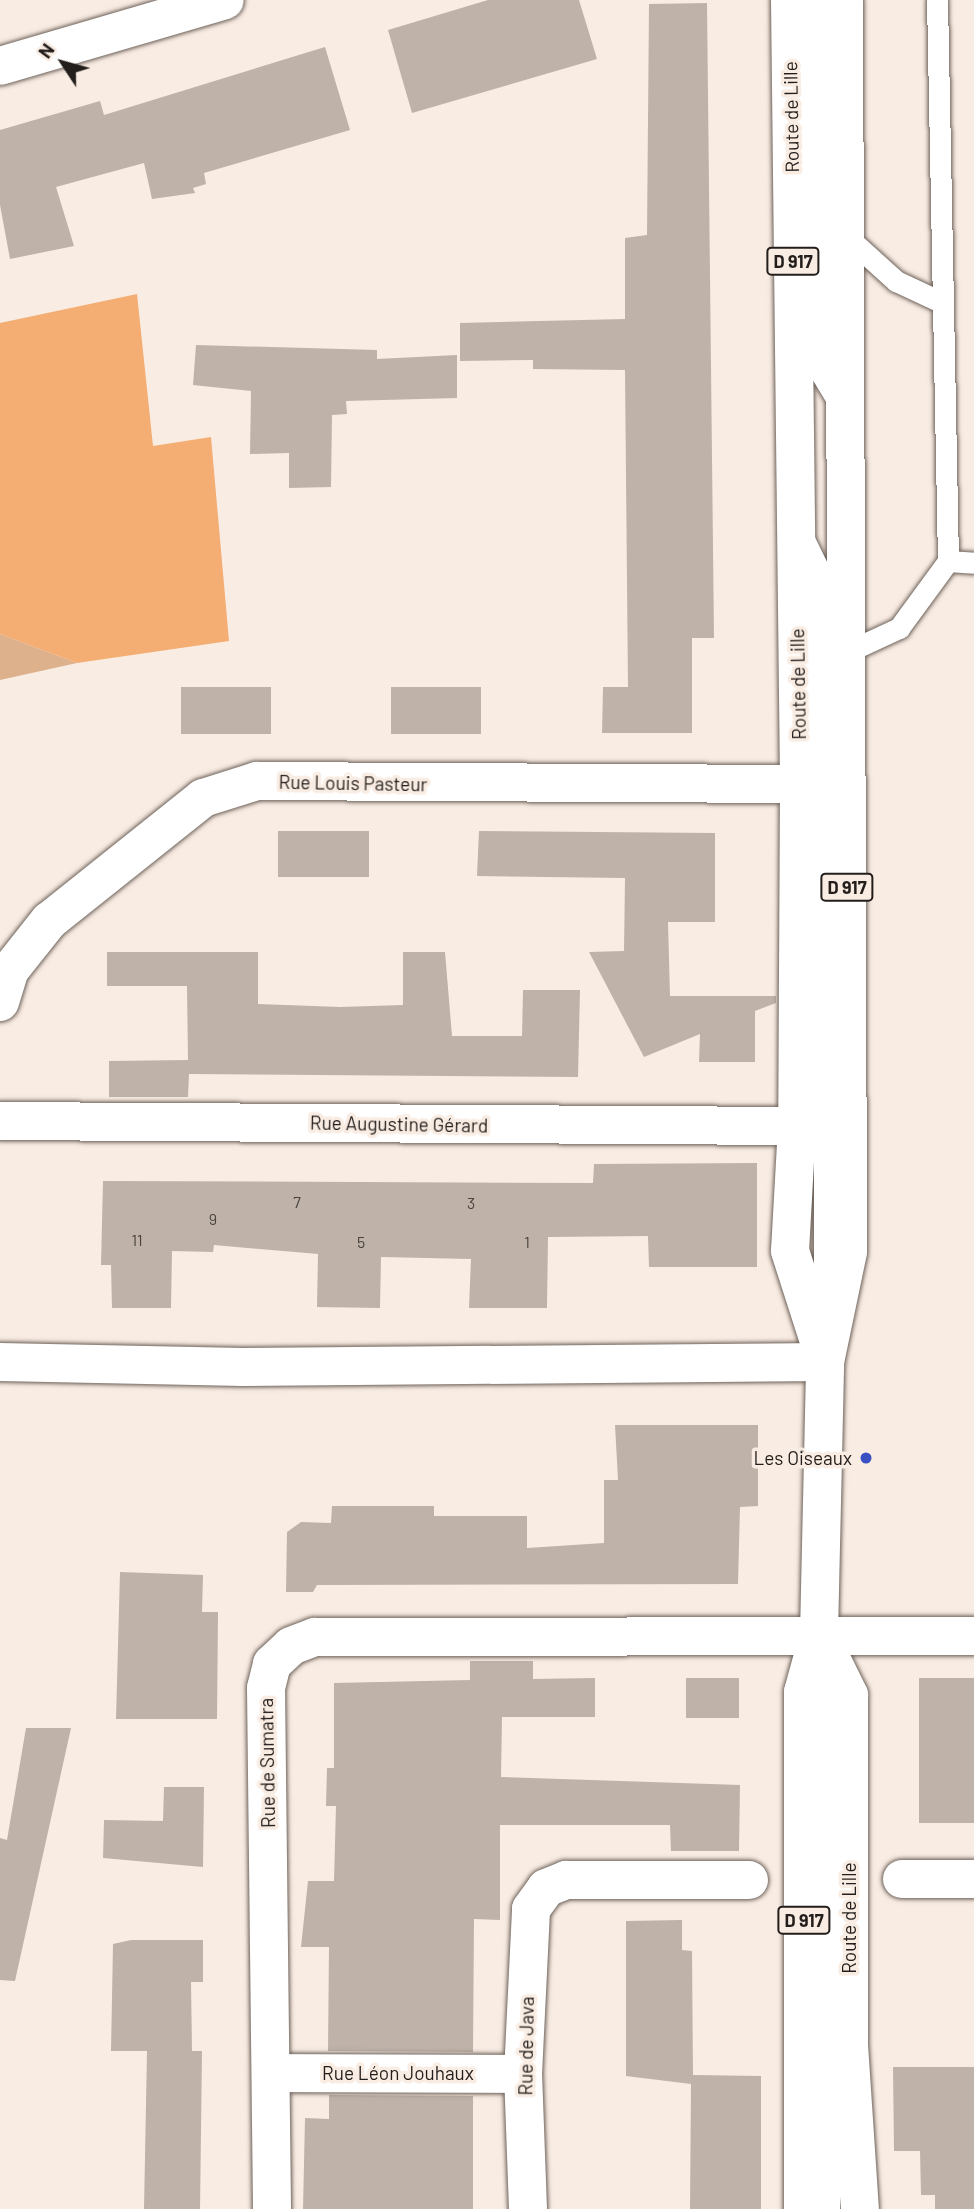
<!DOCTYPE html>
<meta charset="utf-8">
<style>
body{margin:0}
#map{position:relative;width:974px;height:2209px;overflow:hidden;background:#f9ece3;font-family:Barlow,sans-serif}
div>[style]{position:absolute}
.green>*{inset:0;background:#deb18d}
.forest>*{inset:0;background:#f4ad72}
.building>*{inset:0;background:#beb2a9;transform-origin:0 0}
.roads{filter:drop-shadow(0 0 2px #6d625a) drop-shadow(0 0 2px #6d625a)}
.lane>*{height:21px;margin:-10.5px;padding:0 10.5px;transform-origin:10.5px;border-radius:10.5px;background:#fff}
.street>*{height:38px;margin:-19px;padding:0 19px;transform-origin:19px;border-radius:19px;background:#fff}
.secondary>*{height:38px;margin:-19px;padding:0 19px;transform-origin:19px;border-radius:19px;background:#fff}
.primary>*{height:38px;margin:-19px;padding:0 19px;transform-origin:19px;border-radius:19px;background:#fff}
.dots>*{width:19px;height:19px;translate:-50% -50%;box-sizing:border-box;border:4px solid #f9ece3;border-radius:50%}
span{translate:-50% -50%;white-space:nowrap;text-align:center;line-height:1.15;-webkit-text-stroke:7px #f9ece3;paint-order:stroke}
.number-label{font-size:16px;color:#4a433e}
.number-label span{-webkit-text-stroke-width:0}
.shield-label span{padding:2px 5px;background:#f9ece3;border:2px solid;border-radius:5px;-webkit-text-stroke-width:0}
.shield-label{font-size:18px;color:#231e1b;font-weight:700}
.street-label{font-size:19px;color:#231e1b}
.poi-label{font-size:19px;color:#231e1b}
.right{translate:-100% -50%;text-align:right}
.north{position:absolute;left:28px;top:28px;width:70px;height:70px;-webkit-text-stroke:5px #f9ece3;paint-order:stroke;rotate:306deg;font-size:19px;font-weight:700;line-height:28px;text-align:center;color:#231e1b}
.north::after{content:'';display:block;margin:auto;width:24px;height:32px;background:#231e1b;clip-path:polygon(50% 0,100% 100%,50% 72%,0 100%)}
</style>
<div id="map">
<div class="green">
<div style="clip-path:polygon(0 634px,77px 663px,0 680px)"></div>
</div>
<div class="forest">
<div style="clip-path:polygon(137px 294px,153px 446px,211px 437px,229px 641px,77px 663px,0 634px,0 323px)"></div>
</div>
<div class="building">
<div style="clip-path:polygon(488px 0,579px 0,597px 59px,412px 113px,388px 30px)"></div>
<div style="clip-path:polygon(707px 3px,714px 638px,692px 638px,692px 733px,602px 733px,603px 687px,628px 687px,625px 370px,533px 369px,533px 360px,460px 361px,460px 323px,625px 319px,625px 238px,647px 235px,649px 4px)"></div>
<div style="clip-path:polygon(325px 47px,350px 130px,204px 173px,206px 184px,193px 188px,195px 193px,152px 199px,144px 163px,56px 187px,74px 246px,10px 259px,0 205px,0 130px,100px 101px,104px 115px)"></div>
<div style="clip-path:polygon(196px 345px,377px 350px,377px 359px,457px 355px,457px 398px,346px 401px,347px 414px,332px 415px,331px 487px,289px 488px,289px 453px,250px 454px,251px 391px,193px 385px)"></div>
<div style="left:181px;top:687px;width:90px;height:47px"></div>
<div style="left:391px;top:687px;width:90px;height:47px"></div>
<div style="left:278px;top:831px;width:91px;height:46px"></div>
<div style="clip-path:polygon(479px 831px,715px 833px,715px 922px,668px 922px,670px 996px,776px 996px,776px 1003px,755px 1011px,755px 1062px,699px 1062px,700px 1034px,644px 1057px,589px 952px,624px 951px,625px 878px,477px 876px)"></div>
<div style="clip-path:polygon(107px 952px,258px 952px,258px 1004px,340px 1007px,403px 1005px,403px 952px,445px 952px,452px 1036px,522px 1036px,523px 990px,580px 990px,578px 1077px,189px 1074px,188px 1097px,109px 1097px,109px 1061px,188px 1060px,187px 986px,107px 986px)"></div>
<div style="clip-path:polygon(757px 1163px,757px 1267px,649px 1267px,648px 1236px,548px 1237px,547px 1308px,469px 1308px,471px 1259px,381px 1257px,380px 1308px,317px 1307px,318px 1254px,214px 1245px,213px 1252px,172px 1251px,171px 1308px,112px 1308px,111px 1265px,101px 1265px,103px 1181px,593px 1183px,594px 1164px)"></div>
<div style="clip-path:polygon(615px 1425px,758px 1425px,758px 1506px,740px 1507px,738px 1584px,317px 1585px,313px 1592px,286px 1592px,287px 1532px,301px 1522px,331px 1523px,332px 1506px,434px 1506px,434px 1516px,527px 1516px,527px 1548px,604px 1543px,604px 1480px,618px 1480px)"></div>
<div style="clip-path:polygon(120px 1572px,203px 1575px,202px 1612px,218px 1612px,217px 1719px,116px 1719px)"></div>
<div style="clip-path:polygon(470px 1661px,533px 1661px,533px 1679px,595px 1678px,595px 1717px,502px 1717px,501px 1777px,740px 1785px,739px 1851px,671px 1851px,670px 1825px,500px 1825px,500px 1920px,474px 1919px,473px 2052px,328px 2051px,329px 1947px,301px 1947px,308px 1881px,334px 1881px,336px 1806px,326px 1806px,327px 1768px,334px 1768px,334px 1683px,470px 1680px)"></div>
<div style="left:686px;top:1678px;width:53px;height:40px"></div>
<div style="left:919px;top:1678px;width:55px;height:145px"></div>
<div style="clip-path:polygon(26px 1728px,71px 1728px,15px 1981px,0 1980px,0 1838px,7px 1840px)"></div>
<div style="clip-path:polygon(164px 1787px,204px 1787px,203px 1867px,103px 1858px,104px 1820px,163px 1821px)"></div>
<div style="clip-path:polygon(682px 1920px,682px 1950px,692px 1951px,693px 2075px,761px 2076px,761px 2209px,690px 2209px,691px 2084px,626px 2076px,626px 1921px)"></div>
<div style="clip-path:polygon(131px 1940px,203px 1940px,203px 1982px,191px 1982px,192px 2051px,202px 2051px,200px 2209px,144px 2209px,147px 2051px,111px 2051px,113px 1944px)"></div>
<div style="clip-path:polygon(893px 2067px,974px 2067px,974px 2209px,935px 2209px,935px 2195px,921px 2195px,920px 2151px,894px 2151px)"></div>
<div style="clip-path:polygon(329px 2095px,473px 2096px,473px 2209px,303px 2209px,305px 2118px,329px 2119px)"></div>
</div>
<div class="roads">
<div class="lane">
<div style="left:815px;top:0;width:367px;rotate:89.7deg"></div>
<div style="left:817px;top:367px;width:44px;rotate:58.8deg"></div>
<div style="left:843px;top:233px;width:72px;rotate:42.2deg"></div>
<div style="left:896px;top:281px;width:52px;rotate:25.1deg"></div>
<div style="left:803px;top:537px;width:43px;rotate:64deg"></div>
<div style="left:822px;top:576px;width:733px;rotate:89.84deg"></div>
<div style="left:948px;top:561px;width:26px;rotate:4deg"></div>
<div style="left:845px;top:653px;width:60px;rotate:-24.8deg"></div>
<div style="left:899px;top:628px;width:83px;rotate:-53.8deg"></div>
<div style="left:948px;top:561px;width:561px;rotate:-91.12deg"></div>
<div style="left:823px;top:1665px;width:544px;rotate:89.37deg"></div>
</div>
<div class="street">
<div style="left:0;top:66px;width:234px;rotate:-16.3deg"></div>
<div style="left:0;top:1002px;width:34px;rotate:-73deg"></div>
<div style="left:10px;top:970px;width:63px;rotate:-51.5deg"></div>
<div style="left:49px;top:921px;width:197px;rotate:-38.6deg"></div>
<div style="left:203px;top:798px;width:57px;rotate:-17.5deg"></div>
<div style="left:257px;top:781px;width:542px;rotate:0.32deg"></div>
<div style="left:0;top:1121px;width:797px;rotate:0.36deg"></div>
<div style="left:902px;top:1879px;width:72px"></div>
<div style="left:273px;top:2073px;width:250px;rotate:0.2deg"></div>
<div style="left:272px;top:2209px;width:521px;rotate:-90.66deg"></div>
<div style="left:266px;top:1688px;width:25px;rotate:-76deg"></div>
<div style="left:272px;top:1664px;width:26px;rotate:-43deg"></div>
<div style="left:291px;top:1646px;width:26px;rotate:-21deg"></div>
<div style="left:315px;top:1637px;width:659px;rotate:-0.09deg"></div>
<div style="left:528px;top:2209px;width:135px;rotate:-92.1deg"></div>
<div style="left:523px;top:2074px;width:165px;rotate:-87.2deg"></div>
<div style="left:531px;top:1909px;width:26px;rotate:-54deg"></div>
<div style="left:546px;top:1888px;width:22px;rotate:-22deg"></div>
<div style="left:566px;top:1880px;width:183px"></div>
</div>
<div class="secondary">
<div style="left:0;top:1362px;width:243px;rotate:1.2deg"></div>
<div style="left:243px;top:1367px;width:582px;rotate:-0.49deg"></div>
</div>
<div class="primary">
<div style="left:790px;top:0;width:784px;rotate:89.34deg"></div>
<div style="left:799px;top:784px;width:342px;rotate:90.3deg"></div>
<div style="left:797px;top:1126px;width:125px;rotate:93.2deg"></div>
<div style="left:790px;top:1251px;width:114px;rotate:72.2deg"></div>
<div style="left:819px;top:1634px;width:68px;rotate:63.8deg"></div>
<div style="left:849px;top:1695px;width:350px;rotate:90deg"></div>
<div style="left:849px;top:2045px;width:164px;rotate:86.2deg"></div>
<div style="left:803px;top:2209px;width:517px;rotate:-90deg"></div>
<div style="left:803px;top:1692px;width:60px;rotate:-74.6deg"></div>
<div style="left:819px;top:1634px;width:272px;rotate:-88.7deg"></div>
<div style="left:825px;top:1362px;width:112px;rotate:-78.2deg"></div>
<div style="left:848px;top:1252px;width:1252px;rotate:-90.18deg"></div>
</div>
</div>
<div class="dots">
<div style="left:866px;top:1458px;background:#3850c2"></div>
</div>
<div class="number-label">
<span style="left:297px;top:1202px">7</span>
<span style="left:471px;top:1203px">3</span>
<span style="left:213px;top:1219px">9</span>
<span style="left:137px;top:1240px">11</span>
<span style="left:361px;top:1242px">5</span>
<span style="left:527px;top:1242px">1</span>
</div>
<div class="shield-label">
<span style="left:793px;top:261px">D 917</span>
<span style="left:847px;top:887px">D 917</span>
<span style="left:804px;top:1920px">D 917</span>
</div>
<div class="street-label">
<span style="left:791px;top:117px;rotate:-91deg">Route de Lille</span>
<span style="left:798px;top:684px;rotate:-91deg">Route de Lille</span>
<span style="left:353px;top:783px;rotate:1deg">Rue Louis Pasteur</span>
<span style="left:399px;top:1124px;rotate:1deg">Rue Augustine Gérard</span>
<span style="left:267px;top:1763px;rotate:-91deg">Rue de Sumatra</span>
<span style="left:849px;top:1918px;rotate:-90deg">Route de Lille</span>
<span style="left:526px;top:2046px;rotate:-89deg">Rue de Java</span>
<span style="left:398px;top:2073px">Rue Léon Jouhaux</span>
</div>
<div class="poi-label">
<span class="right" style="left:852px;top:1458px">Les Oiseaux</span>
</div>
<div class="north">N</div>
</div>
